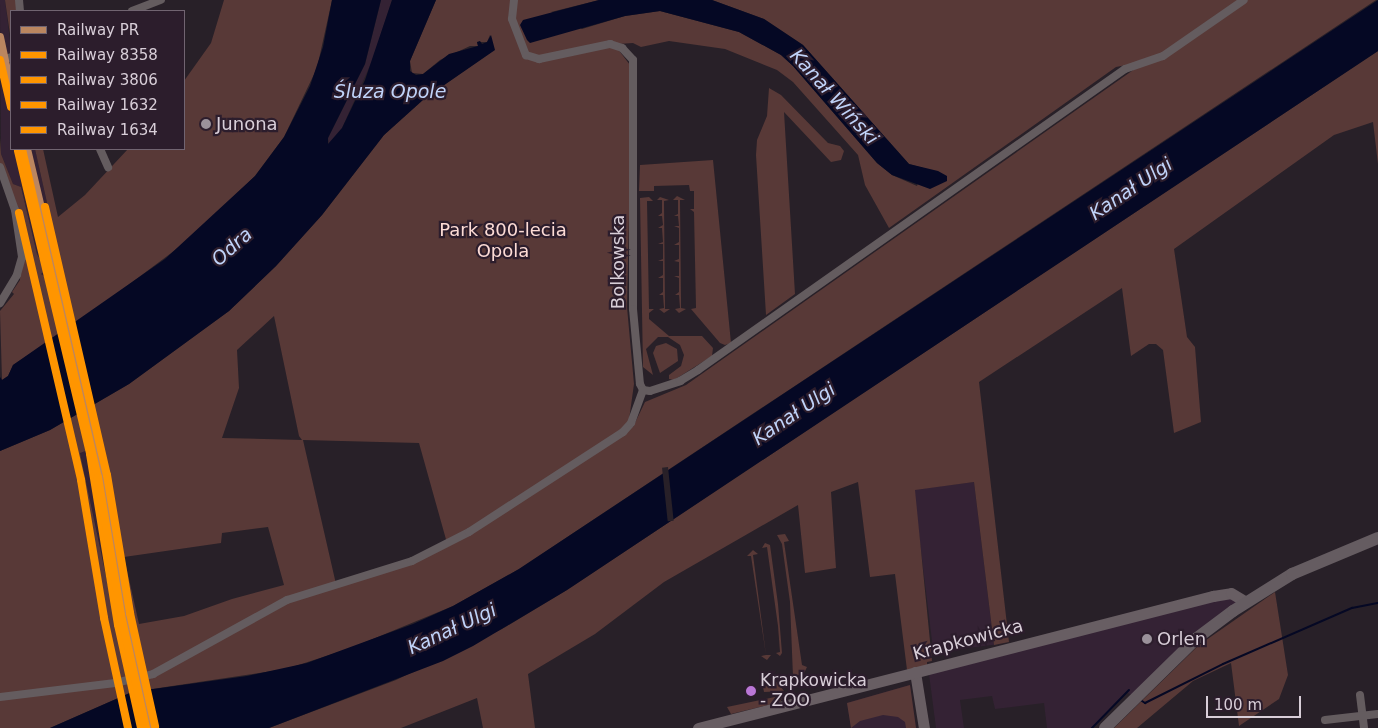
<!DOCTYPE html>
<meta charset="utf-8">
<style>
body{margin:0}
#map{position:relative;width:1378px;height:728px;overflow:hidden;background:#282028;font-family:"DejaVu Sans",sans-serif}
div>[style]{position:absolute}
.built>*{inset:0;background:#342234;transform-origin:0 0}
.green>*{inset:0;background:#583937}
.water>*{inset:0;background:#050824}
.pier>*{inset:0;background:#282028;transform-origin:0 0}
.stream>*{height:2px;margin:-1px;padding:0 1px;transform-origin:1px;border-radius:1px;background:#050824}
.street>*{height:8px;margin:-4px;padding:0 4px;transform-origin:4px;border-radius:4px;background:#645c5f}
.secondary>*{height:11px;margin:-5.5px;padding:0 5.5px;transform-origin:5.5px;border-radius:5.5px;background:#685e63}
.primary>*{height:12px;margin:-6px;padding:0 6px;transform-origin:6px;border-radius:6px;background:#655c61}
.rail-1>*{height:8px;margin:-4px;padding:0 4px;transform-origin:4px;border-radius:4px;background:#bb8660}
.rail-2>*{height:8px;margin:-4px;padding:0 4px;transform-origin:4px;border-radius:4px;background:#ff9500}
.rail-3>*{height:8px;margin:-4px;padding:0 4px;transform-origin:4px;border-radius:4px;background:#ff9500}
.rail-4>*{height:8px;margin:-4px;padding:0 4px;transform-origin:4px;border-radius:4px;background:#ff9500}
.rail-5>*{height:8px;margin:-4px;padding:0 4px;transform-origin:4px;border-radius:4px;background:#ff9500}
.dots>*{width:14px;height:14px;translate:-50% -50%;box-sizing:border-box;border:2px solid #2c1d2c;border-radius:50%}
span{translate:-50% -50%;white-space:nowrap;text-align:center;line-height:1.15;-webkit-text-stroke:4.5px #2c1d2c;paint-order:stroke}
.bus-label{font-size:17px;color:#d8ced8}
.left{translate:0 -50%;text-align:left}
.poi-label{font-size:18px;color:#d8ced8}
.park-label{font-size:18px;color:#fcdbd5}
.street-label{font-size:18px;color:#d8ced8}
.water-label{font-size:19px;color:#c0d3f9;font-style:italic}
.legend{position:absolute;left:10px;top:10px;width:175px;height:140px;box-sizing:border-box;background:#2c1d2c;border:1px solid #716471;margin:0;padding:6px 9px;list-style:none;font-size:15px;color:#d8ced8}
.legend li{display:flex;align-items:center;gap:10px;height:25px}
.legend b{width:25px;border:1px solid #716471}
.scale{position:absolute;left:1206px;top:696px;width:95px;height:22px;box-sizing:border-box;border:2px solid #d8ced8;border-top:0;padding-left:6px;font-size:15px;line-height:18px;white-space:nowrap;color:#d8ced8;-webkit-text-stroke:4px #2c1d2c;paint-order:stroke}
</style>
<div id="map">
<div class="built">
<div style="clip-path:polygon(0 0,5px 0,11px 49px,11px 149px,35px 149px,63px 274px,49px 278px,43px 277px,40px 271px,46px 270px,37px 254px,21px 187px,13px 184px,1px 154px)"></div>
<div style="clip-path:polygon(381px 0,392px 0,372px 61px,342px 128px,329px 144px,328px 138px,365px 64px)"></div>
<div style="clip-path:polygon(100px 439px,140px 663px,140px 670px,130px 672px,125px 666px,80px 452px,88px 450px,86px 443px)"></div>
<div style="left:974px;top:482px;width:164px;height:61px;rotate:83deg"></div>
<div style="clip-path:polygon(1226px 593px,1246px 602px,1136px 697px,1126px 692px,1091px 728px,1047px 728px,1044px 703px,995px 709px,992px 696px,960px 700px,964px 728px,936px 728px,929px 674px)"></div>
<div style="clip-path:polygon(910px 685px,916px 728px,851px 728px,847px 703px)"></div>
</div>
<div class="green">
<div style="clip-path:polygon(5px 0,16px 0,17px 11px,11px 11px,11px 41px)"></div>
<div style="clip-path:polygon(224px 0,332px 0,317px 68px,284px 137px,255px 176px,190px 239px,84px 318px,13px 365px,8px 376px,2px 380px,0 311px,14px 294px,12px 292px,20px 280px,21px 247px,0 167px,0 138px,1px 154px,13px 184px,21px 187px,37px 254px,46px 270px,41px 274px,47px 278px,63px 274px,35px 149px,43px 149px,58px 217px,85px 195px,128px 149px,184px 149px,184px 81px,211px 43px)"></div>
<div style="clip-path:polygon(evenodd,436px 0,599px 0,551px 12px,582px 29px,625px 16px,660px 11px,739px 32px,781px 55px,793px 66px,877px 163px,892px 175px,917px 186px,923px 168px,909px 164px,803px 45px,764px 19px,712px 0,1376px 0,519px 569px,453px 606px,351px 648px,286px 669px,132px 692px,50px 728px,0 728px,0 451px,50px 430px,129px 384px,229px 311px,276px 266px,322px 215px,384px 135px,424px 99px,494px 50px,490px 35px,487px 42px,477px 42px,478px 46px,470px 46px,440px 60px,423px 74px,412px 73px,410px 61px,436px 0,669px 41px,725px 49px,777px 70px,793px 82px,858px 155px,865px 185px,889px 228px,1116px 67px,1146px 61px,686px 385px,645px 402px,633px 427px,628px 427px,634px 384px,627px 307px,632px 77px,630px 65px,617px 48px,618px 44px,633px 43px,641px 47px,669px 41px,436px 0,274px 316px,299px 436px,302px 440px,222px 438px,239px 388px,237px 350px,274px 316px,436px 0,100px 440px,140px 663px,140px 669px,130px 672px,129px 666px,125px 666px,80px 453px,88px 450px,87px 443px,100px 440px,436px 0,303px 440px,419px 443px,447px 543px,367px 577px,336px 584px,303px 440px,436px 0,268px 527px,284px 585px,232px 599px,184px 616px,139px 624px,124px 557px,221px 543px,222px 533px,268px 527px)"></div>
<div style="clip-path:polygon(1378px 51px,1378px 164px,1373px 122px,1334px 135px,1174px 249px,1187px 337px,1195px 347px,1201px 422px,1174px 433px,1163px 350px,1156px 344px,1149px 344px,1131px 356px,1122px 288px,979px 382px,1009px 642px,994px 645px,974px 482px,915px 490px,932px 661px,927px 662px,927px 666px,907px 670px,895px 574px,870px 577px,858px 482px,831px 492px,836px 568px,805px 573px,798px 505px,664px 582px,595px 634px,528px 674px,535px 728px,483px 728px,477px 698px,401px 728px,269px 728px,396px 680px,502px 629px,567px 590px)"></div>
<div style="clip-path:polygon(769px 88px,781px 95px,828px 143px,840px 146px,844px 151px,841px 160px,831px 162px,784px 112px,795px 294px,766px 315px,756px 155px,757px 140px,767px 116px)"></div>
<div style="clip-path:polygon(713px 160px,731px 343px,725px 345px,720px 343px,691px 309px,696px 308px,694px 212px,690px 209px,694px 209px,694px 191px,690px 191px,689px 185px,654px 186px,654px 191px,639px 191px,640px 165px)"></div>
<div style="clip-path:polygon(677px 196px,685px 200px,680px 200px,681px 299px,681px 308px,686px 309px,679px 313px,675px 309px,680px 308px,679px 295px,675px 295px,679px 292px,679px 278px,674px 276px,679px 276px,679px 262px,674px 261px,679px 259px,679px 245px,674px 245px,679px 242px,679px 228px,674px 226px,679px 226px,678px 216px,674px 216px,678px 214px,678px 200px,673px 200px)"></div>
<div style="clip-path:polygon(649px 197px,653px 201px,647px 201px,649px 309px,654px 309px,649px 313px,649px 319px,669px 336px,702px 336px,713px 348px,712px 356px,674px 380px,669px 379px,669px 375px,681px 366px,684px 355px,680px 345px,668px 337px,658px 337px,646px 349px,653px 375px,643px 367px,640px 198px)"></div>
<div style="clip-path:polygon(660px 197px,669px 200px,664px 201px,665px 302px,665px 309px,670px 309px,664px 313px,659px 309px,664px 308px,663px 295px,659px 295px,663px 292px,663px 278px,658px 278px,663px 275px,663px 261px,658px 261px,663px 259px,663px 244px,658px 244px,663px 242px,662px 228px,658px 228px,663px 225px,662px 216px,658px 216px,662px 213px,662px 200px,657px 200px)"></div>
<div style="clip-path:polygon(666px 343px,677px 349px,678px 361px,660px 373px,653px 353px,656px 346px)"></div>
<div style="clip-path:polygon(785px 534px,789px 541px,784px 542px,802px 665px,807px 667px,804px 673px,793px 677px,790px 602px,782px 544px,777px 535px)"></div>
<div style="clip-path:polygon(765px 543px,770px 545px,778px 604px,782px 653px,780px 656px,776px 653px,780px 652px,778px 626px,767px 547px,762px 548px)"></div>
<div style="clip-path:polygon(753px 550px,758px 554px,753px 555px,766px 655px,771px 655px,767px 660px,761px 656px,766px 655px,751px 556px,747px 556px)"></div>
<div style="clip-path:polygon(1275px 592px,1288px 675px,1279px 699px,1239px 726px,1231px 663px,1193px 681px,1137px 728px,1114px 728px,1199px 645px)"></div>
<div style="clip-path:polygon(777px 682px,784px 691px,764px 692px,763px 687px)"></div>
<div style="clip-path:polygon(910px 685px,916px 728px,906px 728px,905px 722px,898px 717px,883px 715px,860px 721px,851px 728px,847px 703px)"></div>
<div style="clip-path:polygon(784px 695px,780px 702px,731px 714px,727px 707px)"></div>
</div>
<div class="water">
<div style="clip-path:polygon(332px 0,381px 0,365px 64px,328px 138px,328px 144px,342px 128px,365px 80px,392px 0,436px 0,410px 61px,410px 71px,416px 75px,423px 74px,449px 54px,478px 46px,477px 42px,480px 41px,482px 44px,487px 42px,491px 35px,495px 50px,424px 99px,384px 135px,322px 215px,276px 266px,229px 311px,129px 384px,50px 430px,0 451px,0 377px,2px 380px,8px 376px,13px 365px,165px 259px,255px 176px,284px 137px,310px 86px,323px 47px)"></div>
<div style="clip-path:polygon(599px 0,712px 0,764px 19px,803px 45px,909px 164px,938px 171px,947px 176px,947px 181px,930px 189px,892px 175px,877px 163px,793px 66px,781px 55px,739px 32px,660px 11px,625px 16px,530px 43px,527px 40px,520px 25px,523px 20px)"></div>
<div style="clip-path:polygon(1378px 0,1378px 51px,567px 590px,473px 646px,443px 661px,269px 728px,50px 728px,132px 692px,247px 676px,307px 663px,413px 624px,453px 606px,519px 569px)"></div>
</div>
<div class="pier">
<div style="left:74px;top:322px;width:88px;height:16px;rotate:78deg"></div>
<div style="left:668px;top:467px;width:54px;height:6px;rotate:84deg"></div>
<div style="left:144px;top:687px;width:42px;height:10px;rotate:78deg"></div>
</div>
<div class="stream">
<div style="left:1142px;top:701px;width:4px;rotate:34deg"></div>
<div style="left:1145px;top:703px;width:87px;rotate:-26.6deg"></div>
<div style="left:1223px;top:664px;width:141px;rotate:-23.5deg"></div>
<div style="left:1352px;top:608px;width:26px;rotate:-11deg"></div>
<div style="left:1092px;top:728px;width:53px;rotate:-45.8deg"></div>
</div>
<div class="street">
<div style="left:19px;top:0;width:11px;rotate:85deg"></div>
<div style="left:514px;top:0;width:19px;rotate:96deg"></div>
<div style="left:512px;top:19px;width:39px;rotate:69deg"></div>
<div style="left:526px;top:55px;width:14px;rotate:17deg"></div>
<div style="left:539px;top:59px;width:73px;rotate:-11.9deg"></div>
<div style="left:610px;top:44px;width:13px;rotate:18deg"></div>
<div style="left:622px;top:48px;width:16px;rotate:47deg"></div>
<div style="left:633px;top:60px;width:249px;rotate:90deg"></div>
<div style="left:633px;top:309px;width:75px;rotate:84.7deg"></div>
<div style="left:640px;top:384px;width:7px;rotate:63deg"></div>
<div style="left:643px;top:390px;width:7px;rotate:8deg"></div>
<div style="left:650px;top:391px;width:32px;rotate:-18deg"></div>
<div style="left:680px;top:381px;width:21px;rotate:-31deg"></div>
<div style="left:698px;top:370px;width:522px;rotate:-35.18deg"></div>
<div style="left:1125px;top:69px;width:40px;rotate:-18.9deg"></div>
<div style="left:1163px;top:56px;width:98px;rotate:-34.7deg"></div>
<div style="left:132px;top:11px;width:31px;rotate:-21deg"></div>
<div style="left:0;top:61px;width:12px;rotate:-20deg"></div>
<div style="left:100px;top:149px;width:20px;rotate:66deg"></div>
<div style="left:0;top:167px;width:46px;rotate:70.8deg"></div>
<div style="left:15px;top:210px;width:48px;rotate:81.5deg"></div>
<div style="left:22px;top:257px;width:19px;rotate:106deg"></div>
<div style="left:17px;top:275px;width:33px;rotate:121deg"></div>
<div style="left:1360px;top:695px;width:33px;rotate:83deg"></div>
<div style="left:0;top:697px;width:116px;rotate:-6.9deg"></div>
<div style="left:115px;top:683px;width:39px;rotate:-13deg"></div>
<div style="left:153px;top:674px;width:153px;rotate:-28.9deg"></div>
<div style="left:287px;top:600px;width:131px;rotate:-17.3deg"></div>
<div style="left:412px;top:561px;width:64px;rotate:-27deg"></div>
<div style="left:469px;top:532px;width:184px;rotate:-33deg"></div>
<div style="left:623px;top:432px;width:12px;rotate:-48deg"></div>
<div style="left:631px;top:423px;width:35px;rotate:-70deg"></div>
<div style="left:1325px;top:720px;width:53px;rotate:-6.5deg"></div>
</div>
<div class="secondary">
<div style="left:915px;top:672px;width:57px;rotate:80.9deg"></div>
<div style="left:698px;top:728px;width:532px;rotate:-14.38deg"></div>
<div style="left:1213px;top:596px;width:18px;rotate:-9deg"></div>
<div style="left:1231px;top:593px;width:17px;rotate:31deg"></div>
</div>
<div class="primary">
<div style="left:1105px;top:728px;width:129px;rotate:-44.4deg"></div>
<div style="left:1197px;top:638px;width:45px;rotate:-36.9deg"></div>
<div style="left:1233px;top:611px;width:70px;rotate:-32.1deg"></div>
<div style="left:1292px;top:574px;width:93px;rotate:-22.7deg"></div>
</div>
<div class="rail-1">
<div style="left:0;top:37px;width:53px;rotate:78.1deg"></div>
<div style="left:27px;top:149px;width:311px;rotate:76.6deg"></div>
<div style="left:99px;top:452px;width:174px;rotate:80.8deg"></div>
<div style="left:127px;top:624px;width:107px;rotate:77.5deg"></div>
</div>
<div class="rail-2">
<div style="left:18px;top:151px;width:311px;rotate:76.6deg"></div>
<div style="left:90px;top:454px;width:173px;rotate:80.7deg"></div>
<div style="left:118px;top:625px;width:106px;rotate:77.4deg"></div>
</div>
<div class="rail-3">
<div style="left:0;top:60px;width:48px;rotate:76.8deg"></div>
<div style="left:22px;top:149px;width:337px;rotate:77deg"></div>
<div style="left:98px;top:477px;width:140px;rotate:80.5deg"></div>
<div style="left:121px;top:615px;width:116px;rotate:77.5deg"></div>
</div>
<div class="rail-4">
<div style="left:45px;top:207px;width:275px;rotate:77deg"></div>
<div style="left:107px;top:475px;width:140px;rotate:80.5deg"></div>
<div style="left:130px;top:613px;width:116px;rotate:77.5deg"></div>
</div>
<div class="rail-5">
<div style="left:19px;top:213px;width:274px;rotate:76.9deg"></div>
<div style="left:81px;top:480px;width:140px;rotate:80.5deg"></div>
<div style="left:104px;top:618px;width:113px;rotate:77.7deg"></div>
</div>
<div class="dots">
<div style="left:206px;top:124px;background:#9a919a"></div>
<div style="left:1147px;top:639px;background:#9a919a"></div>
<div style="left:751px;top:691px;background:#ba77d6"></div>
</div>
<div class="bus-label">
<span class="left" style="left:760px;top:691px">Krapkowicka<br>- ZOO</span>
</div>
<div class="poi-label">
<span class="left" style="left:216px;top:124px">Junona</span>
<span class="left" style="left:1157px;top:639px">Orlen</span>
</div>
<div class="park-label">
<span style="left:503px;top:241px">Park 800-lecia<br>Opola</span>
</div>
<div class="street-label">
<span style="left:618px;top:262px;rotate:-90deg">Bolkowska</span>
<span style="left:968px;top:640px;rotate:-15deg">Krapkowicka</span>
</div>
<div class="water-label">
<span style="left:390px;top:92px">Śluza Opole</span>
<span style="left:834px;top:97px;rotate:48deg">Kanał Wiński</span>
<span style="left:1131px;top:189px;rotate:-34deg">Kanał Ulgi</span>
<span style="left:232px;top:247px;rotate:-42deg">Odra</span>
<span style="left:794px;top:414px;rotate:-34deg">Kanał Ulgi</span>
<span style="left:452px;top:629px;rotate:-25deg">Kanał Ulgi</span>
</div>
<ul class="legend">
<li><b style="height:6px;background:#bb8660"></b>Railway PR</li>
<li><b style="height:6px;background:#ff9500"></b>Railway 8358</li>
<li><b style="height:6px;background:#ff9500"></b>Railway 3806</li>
<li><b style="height:6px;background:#ff9500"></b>Railway 1632</li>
<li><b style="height:6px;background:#ff9500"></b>Railway 1634</li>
</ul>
<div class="scale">100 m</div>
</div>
